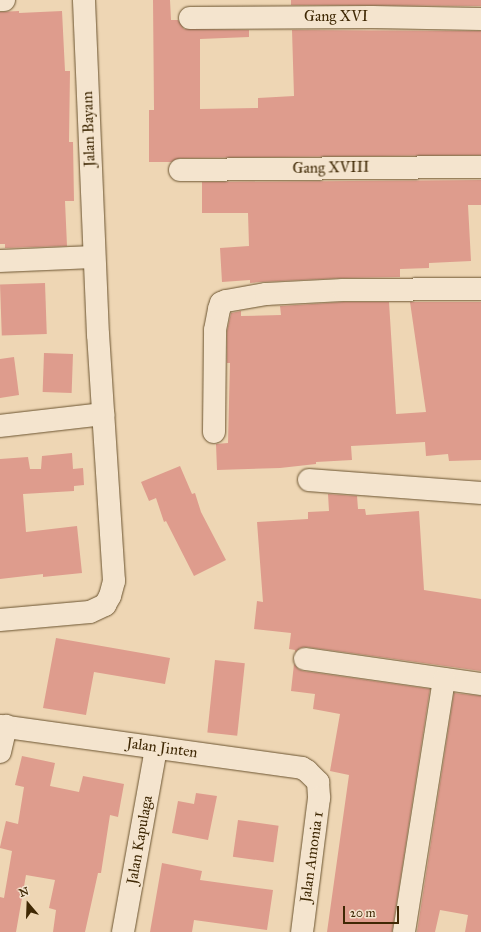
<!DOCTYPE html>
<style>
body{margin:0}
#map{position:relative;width:481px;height:932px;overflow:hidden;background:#eed6b4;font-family:"IM FELL Great Primer",serif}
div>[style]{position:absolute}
.building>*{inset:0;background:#de9c8d;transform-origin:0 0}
.roads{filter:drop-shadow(0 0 1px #6b5430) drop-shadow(0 0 1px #6b5430)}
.minor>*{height:22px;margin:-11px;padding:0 11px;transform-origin:11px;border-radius:11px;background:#f4e4ce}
span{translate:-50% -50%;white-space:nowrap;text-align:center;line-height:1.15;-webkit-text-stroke:4px #f4e4ce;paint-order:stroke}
.street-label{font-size:15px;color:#3f2804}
.north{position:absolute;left:8px;top:884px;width:40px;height:40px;-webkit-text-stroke:3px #f4e4ce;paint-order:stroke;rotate:341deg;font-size:11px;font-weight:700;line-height:16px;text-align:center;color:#3f2804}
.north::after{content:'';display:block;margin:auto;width:14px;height:18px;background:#3f2804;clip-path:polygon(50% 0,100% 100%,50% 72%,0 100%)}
.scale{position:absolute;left:343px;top:906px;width:56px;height:18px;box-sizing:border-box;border:2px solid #3f2804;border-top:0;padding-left:5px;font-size:12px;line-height:14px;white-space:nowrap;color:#3f2804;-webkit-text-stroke:3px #f4e4ce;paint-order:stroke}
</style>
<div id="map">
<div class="building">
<div style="clip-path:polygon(153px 0,170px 0,171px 20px,178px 20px,184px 29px,249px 30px,249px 37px,200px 39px,200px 109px,258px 108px,258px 98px,294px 96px,292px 30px,481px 31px,481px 155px,180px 158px,171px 162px,149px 162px,149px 110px,154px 110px)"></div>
<div style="clip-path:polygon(291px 0,481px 0,481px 6px,291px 5px)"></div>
<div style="clip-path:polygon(19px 11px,19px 13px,62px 11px,65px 71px,70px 71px,69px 142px,73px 142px,74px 201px,65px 201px,67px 246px,5px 248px,5px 244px,0 244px,0 12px)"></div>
<div style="clip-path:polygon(481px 180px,481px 205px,468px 205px,471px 261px,429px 263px,429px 268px,400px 269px,400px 277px,343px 278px,260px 282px,250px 283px,250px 280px,222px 282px,220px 248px,249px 246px,248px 213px,202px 213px,202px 182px)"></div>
<div style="left:45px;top:283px;width:51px;height:45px;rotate:88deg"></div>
<div style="clip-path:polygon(343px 302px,389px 302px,396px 414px,426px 412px,410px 302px,481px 302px,481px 460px,449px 461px,448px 454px,426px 456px,425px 442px,351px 446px,352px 460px,316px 462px,316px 464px,280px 468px,217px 470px,216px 444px,228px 443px,230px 363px,227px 363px,227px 331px,231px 313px,241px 311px,241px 316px,281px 315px,280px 306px)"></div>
<div style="left:44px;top:353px;width:29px;height:39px;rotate:2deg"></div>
<div style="clip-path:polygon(14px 357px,19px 395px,0 398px,0 359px)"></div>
<div style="clip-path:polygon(72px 453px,73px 469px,83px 468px,84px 485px,74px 486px,74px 491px,23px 494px,26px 532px,77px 526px,82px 573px,43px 577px,43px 574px,0 579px,0 459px,28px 457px,30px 469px,41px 469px,42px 456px)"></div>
<div style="clip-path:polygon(180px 466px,192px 494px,195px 493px,201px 512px,226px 560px,194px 576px,166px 521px,164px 522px,156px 498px,149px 501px,141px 482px)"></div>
<div style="clip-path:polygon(328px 494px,357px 496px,358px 509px,365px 509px,366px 515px,419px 511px,424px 590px,481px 599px,481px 671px,307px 647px,300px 648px,295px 652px,295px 650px,289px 649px,291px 633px,254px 629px,257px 601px,263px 602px,257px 522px,308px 519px,308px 512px,329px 511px)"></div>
<div style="clip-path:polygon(56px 638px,170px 658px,165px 684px,94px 672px,86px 715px,43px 708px)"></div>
<div style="left:215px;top:660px;width:30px;height:73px;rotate:6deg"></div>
<div style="clip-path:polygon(294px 664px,298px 669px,303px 671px,430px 689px,392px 932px,327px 932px,349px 775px,330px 771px,340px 714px,313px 709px,315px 694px,291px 691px)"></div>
<div style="clip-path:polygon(454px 693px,481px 696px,481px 932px,465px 932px,468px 915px,440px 910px,435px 932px,417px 932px)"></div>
<div style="clip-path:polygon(22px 756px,55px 763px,50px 786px,79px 792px,83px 776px,124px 784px,118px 817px,110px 815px,101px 873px,98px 873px,85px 932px,53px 932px,56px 910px,49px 908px,55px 880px,26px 875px,16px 932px,0 932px,0 897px,4px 898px,12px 851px,0 848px,0 847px,6px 821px,18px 824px,24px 787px,15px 785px)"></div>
<div style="clip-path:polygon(196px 793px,217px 796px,208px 840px,172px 833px,178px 801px,194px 804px)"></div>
<div style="left:238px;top:820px;width:41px;height:37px;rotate:8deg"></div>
<div style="clip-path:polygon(162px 863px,202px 871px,200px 880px,273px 890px,267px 930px,194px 920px,192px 932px,150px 932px)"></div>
</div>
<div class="roads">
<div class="minor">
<div style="left:0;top:0;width:4px"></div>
<div style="left:190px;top:18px;width:182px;rotate:-0.3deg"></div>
<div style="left:372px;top:17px;width:109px;rotate:1.1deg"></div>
<div style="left:180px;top:170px;width:301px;rotate:-0.6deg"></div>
<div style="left:0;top:261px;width:94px;rotate:-2.4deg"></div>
<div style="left:0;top:426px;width:104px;rotate:-6.6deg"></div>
<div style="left:214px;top:432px;width:102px;rotate:-89.4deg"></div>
<div style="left:215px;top:330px;width:21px;rotate:-79deg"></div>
<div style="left:219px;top:309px;width:6px;rotate:-72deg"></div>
<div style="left:221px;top:303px;width:5px;rotate:-22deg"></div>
<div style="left:226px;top:301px;width:41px;rotate:-9.9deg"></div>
<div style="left:266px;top:294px;width:77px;rotate:-3deg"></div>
<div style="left:343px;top:290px;width:138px;rotate:-0.4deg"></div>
<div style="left:309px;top:480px;width:172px;rotate:4.3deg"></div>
<div style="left:0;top:620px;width:90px;rotate:-5.1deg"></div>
<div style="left:90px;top:612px;width:17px;rotate:-25deg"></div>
<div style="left:105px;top:605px;width:10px;rotate:-61deg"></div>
<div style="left:110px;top:596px;width:16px;rotate:-75deg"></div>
<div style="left:114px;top:581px;width:247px;rotate:-93.7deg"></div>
<div style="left:98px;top:335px;width:335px;rotate:-92.4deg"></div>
<div style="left:305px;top:659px;width:178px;rotate:8.1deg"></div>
<div style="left:0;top:726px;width:305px;rotate:7.9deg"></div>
<div style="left:302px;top:768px;width:6px;rotate:31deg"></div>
<div style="left:307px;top:771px;width:16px;rotate:45deg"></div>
<div style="left:318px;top:782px;width:16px;rotate:86deg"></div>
<div style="left:319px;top:798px;width:135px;rotate:97.2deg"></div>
<div style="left:0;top:752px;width:27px;rotate:-77deg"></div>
<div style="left:123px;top:932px;width:187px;rotate:-79.8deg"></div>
<div style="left:404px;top:932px;width:256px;rotate:-81deg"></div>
</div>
</div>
<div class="street-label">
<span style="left:336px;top:17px">Gang XVI</span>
<span style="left:89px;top:129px;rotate:-92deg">Jalan Bayam</span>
<span style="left:331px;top:168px;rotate:-1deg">Gang XVIII</span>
<span style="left:162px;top:748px;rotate:8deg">Jalan Jinten</span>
<span style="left:140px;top:840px;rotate:-80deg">Jalan Kapulaga</span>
<span style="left:312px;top:857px;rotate:-82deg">Jalan Amonia 1</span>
</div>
<div class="north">N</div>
<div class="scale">20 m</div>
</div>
